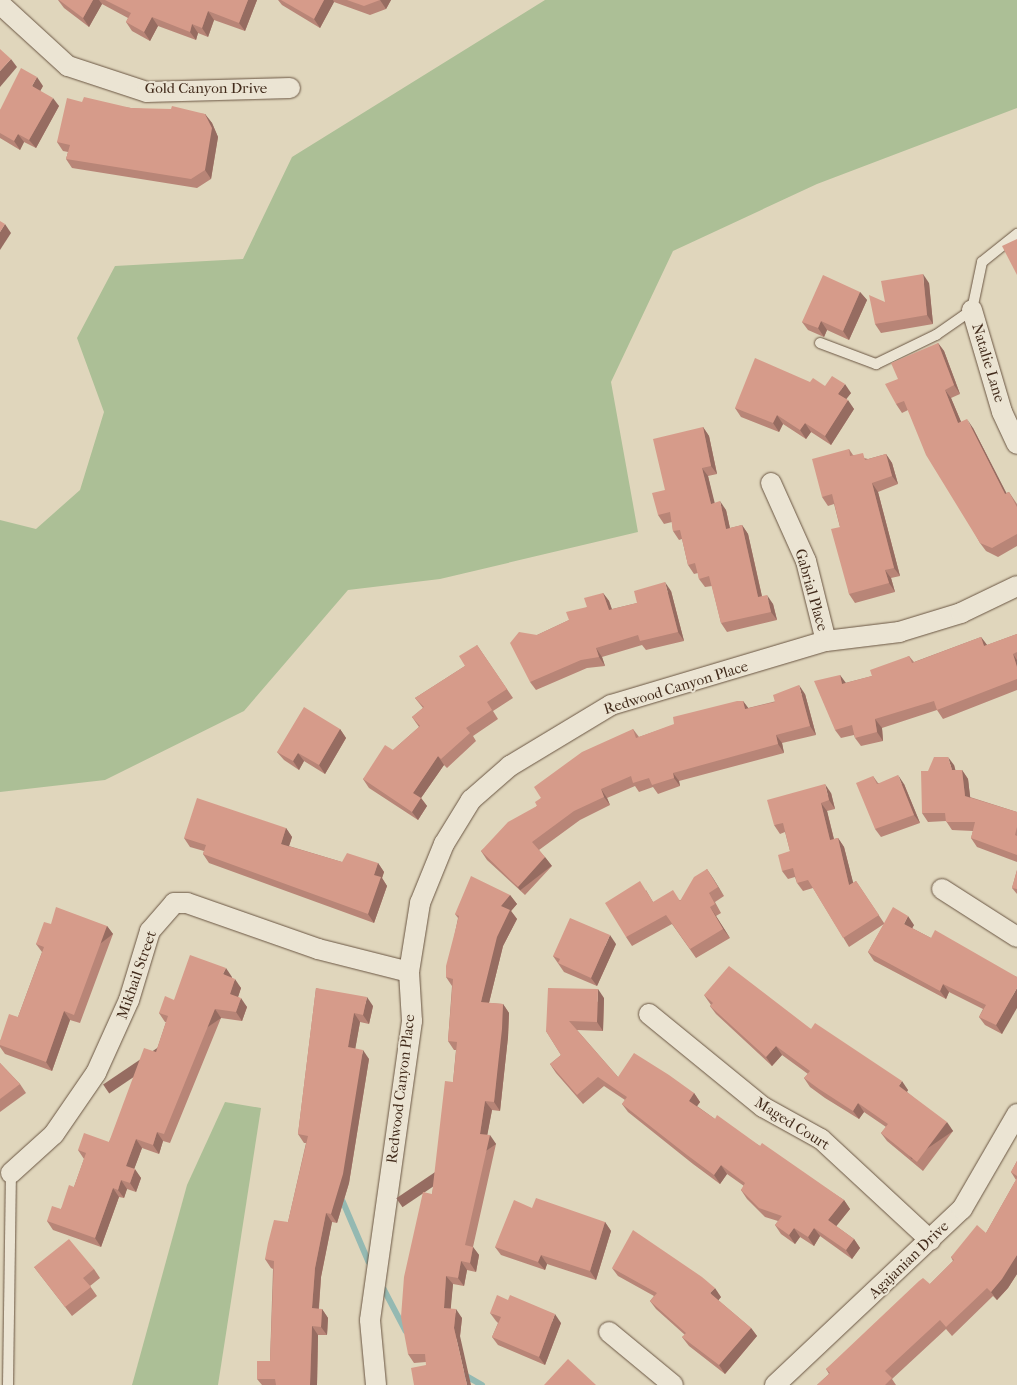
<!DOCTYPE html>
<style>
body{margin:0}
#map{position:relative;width:1017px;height:1385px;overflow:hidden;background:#e0d6bc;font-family:"IM FELL French Canon",serif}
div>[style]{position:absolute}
.green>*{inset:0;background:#acbf96}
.stream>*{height:5.5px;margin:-2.75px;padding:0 2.75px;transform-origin:2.75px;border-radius:2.75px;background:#94b9b2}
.roads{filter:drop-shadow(0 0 1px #6a5643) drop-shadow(0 0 1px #6a5643)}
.lane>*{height:10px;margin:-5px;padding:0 5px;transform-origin:5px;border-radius:5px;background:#ebe4d3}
.street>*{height:20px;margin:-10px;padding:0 10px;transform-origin:10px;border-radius:10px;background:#ebe4d3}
.wall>*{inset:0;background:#b88577}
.shaded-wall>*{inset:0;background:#966c61;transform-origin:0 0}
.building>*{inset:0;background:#d69b8a}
span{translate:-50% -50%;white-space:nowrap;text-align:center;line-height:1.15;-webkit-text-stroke:4px #ebe4d3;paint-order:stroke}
.street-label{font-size:15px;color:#422b1b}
</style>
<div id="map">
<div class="green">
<div style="clip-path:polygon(545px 0,1017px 0,1017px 108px,817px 184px,673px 251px,611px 382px,638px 532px,440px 579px,348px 590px,244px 711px,105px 780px,0 792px,0 520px,36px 529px,80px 490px,104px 412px,77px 338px,115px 266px,243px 259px,292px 157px)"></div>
<div style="clip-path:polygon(225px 1102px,261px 1108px,218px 1385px,132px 1385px,187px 1185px)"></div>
</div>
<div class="stream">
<div style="left:343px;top:1201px;width:66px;rotate:66.9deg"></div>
<div style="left:384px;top:1289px;width:47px;rotate:62.4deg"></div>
<div style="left:463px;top:1374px;width:22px;rotate:30deg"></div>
</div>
<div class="roads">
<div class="lane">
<div style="left:820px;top:343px;width:60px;rotate:20.6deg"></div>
<div style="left:876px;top:364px;width:67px;rotate:-25.8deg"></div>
<div style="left:936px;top:335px;width:44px;rotate:-34.8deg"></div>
<div style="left:972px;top:310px;width:49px;rotate:-78.2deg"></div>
<div style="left:982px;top:262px;width:45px;rotate:-38.7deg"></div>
<div style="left:8px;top:1385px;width:212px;rotate:-89.2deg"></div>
</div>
<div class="street">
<div style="left:0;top:4px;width:92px;rotate:42.4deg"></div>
<div style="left:68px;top:66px;width:83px;rotate:18.2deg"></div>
<div style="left:147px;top:92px;width:143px;rotate:-1.6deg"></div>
<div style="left:972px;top:310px;width:106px;rotate:73.6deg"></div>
<div style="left:1002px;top:412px;width:35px;rotate:65deg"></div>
<div style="left:771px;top:483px;width:85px;rotate:65.8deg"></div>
<div style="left:806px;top:561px;width:82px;rotate:76deg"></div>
<div style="left:942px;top:889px;width:89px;rotate:32.6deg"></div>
<div style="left:649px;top:1014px;width:147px;rotate:39.2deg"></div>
<div style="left:763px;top:1107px;width:66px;rotate:28.9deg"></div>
<div style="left:821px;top:1139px;width:149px;rotate:42.8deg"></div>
<div style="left:11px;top:1173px;width:58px;rotate:-42.2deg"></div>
<div style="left:54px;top:1134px;width:74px;rotate:-55.5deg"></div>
<div style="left:96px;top:1073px;width:80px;rotate:-65.7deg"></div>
<div style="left:129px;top:1000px;width:72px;rotate:-73.1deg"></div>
<div style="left:150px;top:931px;width:37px;rotate:-49deg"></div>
<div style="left:174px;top:903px;width:13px"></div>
<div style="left:187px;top:903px;width:139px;rotate:19.3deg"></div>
<div style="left:318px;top:949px;width:94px;rotate:14.2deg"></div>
<div style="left:609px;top:1332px;width:83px;rotate:39.6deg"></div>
<div style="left:376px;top:1385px;width:65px;rotate:-95.3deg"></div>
<div style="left:370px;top:1320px;width:302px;rotate:-82deg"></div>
<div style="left:412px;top:1021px;width:49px;rotate:-93.5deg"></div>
<div style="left:409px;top:972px;width:70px;rotate:-80.9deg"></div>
<div style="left:420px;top:903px;width:64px;rotate:-67.9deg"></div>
<div style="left:444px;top:844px;width:52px;rotate:-58.5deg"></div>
<div style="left:471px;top:800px;width:52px;rotate:-41.1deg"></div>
<div style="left:510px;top:766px;width:118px;rotate:-31.1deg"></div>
<div style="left:611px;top:705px;width:224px;rotate:-16.6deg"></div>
<div style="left:826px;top:641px;width:74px;rotate:-7deg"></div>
<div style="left:899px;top:632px;width:65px;rotate:-17deg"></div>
<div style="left:961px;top:613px;width:62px;rotate:-25.7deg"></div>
<div style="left:775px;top:1385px;width:257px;rotate:-43.3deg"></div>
<div style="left:962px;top:1209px;width:110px;rotate:-59.9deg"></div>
</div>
</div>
<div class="wall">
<div style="clip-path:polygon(58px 0,257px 0,245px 31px,214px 20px,208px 37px,198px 33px,196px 40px,158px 26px,150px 41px,132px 31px,126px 22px,128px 18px,102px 4px,89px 27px,64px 8px)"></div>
<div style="clip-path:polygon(278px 0,391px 0,386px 9px,370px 15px,334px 2px,320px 28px,282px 5px)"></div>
<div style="clip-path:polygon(43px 86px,40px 91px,59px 106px,36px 148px,24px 142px,20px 150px,0 138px,0 110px)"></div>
<div style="clip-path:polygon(82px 102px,131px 108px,205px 114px,212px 123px,218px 137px,211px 179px,197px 188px,72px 168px,66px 159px,68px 152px,63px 151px,57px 142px)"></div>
<div style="clip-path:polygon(929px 283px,933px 324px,881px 333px,875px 324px,885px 302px)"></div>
<div style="clip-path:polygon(860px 292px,867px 300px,849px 340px,827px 330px,824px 337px,808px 330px,802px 322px)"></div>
<div style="clip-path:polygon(938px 343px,944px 351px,960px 394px,951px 398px,961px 422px,973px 428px,1006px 493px,1009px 492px,1017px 504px,1017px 546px,998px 557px,986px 551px,980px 543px,908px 410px,902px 413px,896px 404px,898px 379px)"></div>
<div style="clip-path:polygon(825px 386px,851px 393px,846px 399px,854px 409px,831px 445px,811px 432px,806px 439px,783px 424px,779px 432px,741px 417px,735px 408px)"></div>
<div style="clip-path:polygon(703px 427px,709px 436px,717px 474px,708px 476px,714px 503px,726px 510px,730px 528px,742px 525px,748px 534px,762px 596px,773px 604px,777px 620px,727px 632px,721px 623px,712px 586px,705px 587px,699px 579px,698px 573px,694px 574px,688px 565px,682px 539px,679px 540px,673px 531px,672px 522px,664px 524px,658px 515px,665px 490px)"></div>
<div style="clip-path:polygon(849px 449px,853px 455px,868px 459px,886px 454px,892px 463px,898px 484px,878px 492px,900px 576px,891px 578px,895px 592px,855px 603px,849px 594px,840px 527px,834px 504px,828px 506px,822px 497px)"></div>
<div style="clip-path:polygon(671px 591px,684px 641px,646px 650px,642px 645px,602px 657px,605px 666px,587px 668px,536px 690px,530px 682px,537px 635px,569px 620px,587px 607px,603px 593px,609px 601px,612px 609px,637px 603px)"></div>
<div style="clip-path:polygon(1017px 634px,1017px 690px,943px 719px,937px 710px,882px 728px,883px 741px,861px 746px,855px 738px,854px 735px,841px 738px,835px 730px,840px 675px,845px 683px,872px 676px,909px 656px,914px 662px,981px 637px,987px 645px)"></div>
<div style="clip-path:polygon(477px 645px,513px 698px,493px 711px,498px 719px,473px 736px,476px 741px,447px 768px,444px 765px,421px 798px,427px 806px,418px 820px,369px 788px,363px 779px,393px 750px,419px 727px,412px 717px,423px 708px,415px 698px,465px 666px)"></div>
<div style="clip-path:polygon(805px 694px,816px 735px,782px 743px,784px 753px,679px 781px,680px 786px,658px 794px,653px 787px,639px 792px,635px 786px,607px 798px,610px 805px,580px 820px,539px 850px,552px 866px,525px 895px,487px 860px,481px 851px,537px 806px,541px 798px,633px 729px,639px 737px,743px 701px,748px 708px)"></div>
<div style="clip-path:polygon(340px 729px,346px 738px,325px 774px,304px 761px,299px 770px,284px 760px,277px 752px)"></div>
<div style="clip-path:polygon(954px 765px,955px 770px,962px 770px,968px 779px,970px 797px,1017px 812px,1017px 862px,977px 847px,971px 838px,973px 831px,952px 830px,946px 821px,928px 822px,922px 813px)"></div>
<div style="clip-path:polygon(873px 776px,878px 783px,904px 784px,920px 823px,881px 837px,875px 829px)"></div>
<div style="clip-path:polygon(831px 793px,835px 809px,827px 811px,834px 839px,838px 838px,844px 847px,853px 883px,856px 881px,884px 923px,914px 925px,912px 928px,931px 938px,1017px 977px,1002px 1034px,985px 1025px,979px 1017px,983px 1009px,949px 992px,946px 999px,874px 961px,868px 952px,884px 924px,849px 947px,813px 888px,803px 891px,797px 883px,795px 877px,788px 879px,782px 871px,790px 851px,785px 832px,780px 834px,774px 825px)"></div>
<div style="clip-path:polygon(286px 828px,292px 837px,289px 846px,342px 862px,378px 863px,384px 872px,382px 878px,387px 886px,374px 923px,209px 863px,203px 854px,204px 851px,190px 847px,184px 838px)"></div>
<div style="clip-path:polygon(707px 869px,724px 896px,715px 902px,721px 913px,716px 916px,730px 938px,696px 958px,672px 924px,632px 946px,626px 937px,646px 890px,653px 902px,681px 900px)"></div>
<div style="clip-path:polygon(1017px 870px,1017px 894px,1012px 888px)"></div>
<div style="clip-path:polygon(510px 895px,517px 904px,511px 911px,517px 919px,503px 946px,489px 1003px,503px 1004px,509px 1013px,508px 1037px,500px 1111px,492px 1110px,487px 1135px,496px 1144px,473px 1247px,479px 1255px,476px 1272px,467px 1270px,464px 1286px,453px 1284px,450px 1309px,462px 1318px,460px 1336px,426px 1365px,426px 1362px,414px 1363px,408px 1354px,432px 1194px,453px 1082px,456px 1050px,454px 1050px,448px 1041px,452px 986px,446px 977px,458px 918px,455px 914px)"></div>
<div style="clip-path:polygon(51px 924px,107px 926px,113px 934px,80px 1023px,70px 1020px,52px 1071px,5px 1054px,0 1047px,0 1041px,18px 1017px,42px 952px,36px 944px)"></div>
<div style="clip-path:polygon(616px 944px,597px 986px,564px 972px,553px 956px)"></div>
<div style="clip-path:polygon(232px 977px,232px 978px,241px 988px,238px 997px,247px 1007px,242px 1021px,221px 1018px,170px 1143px,163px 1141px,159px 1154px,142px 1148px,134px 1169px,141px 1178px,136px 1192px,127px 1189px,124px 1198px,119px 1197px,101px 1247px,53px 1230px,47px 1221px,61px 1209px,74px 1187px,84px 1159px,78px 1150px,109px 1142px,156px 1052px,166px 1022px,165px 1022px,159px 1013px,174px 1000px)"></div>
<div style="clip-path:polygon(316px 988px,373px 1006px,369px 1024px,360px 1022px,355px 1049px,369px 1059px,349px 1183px,337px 1223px,332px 1222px,321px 1277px,319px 1309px,322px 1309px,328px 1318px,327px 1335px,318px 1335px,317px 1385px,262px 1385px,257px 1379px,270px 1361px,273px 1269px,271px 1268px,265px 1259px,288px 1222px,306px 1143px,304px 1143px,298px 1134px)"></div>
<div style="clip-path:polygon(704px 995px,811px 1029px,908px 1090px,907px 1092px,953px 1131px,923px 1171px,887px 1141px,881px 1133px,886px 1127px,864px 1112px,859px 1119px,825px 1098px,810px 1087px,804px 1078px,808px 1074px,782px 1055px,772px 1066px,716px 1014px,710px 1006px,711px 1005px)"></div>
<div style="clip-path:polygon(604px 998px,603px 1031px,577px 1030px,618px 1077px,694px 1093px,700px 1102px,697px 1106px,715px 1119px,760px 1146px,844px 1200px,850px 1209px,836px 1226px,854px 1239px,860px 1248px,852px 1259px,820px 1236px,814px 1246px,800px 1237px,795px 1244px,781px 1234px,775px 1225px,778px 1221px,765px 1217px,747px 1199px,741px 1190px,744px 1186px,727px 1174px,720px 1184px,693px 1164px,628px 1112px,622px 1104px,625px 1100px,604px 1086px,583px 1104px,556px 1073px,550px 1064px,561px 1055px,546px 1031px)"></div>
<div style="clip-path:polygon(0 1063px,20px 1084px,26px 1093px,0 1112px)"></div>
<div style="clip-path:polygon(1017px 1161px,1017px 1274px,1008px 1288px,997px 1300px,993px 1296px,952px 1336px,946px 1329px,892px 1379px,896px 1385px,817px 1385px,829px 1374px,826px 1369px,930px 1284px,953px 1261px,951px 1257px,986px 1233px,1016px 1180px,1011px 1172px)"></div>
<div style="clip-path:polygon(605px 1222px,611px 1231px,596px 1280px,547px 1264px,545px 1270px,501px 1255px,495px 1247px)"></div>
<div style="clip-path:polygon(34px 1267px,94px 1269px,100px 1278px,90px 1286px,97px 1296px,72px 1316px)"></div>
<div style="clip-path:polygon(612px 1268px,721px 1297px,718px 1300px,751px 1328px,757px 1336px,725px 1374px,689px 1346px,682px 1337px,685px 1335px,656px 1309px,650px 1301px,654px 1296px,618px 1276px)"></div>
<div style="clip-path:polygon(490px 1313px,561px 1323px,545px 1365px,498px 1345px,492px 1337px,498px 1323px,496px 1321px)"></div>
</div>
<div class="shaded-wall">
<div style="clip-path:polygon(93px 0,99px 0,102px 4px,89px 27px,83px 18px)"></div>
<div style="clip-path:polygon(248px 0,257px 0,245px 31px,239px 23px)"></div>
<div style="clip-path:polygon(324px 0,333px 0,334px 2px,320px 28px,314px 19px)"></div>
<div style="clip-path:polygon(380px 0,391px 0,386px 9px)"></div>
<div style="clip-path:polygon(208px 11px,214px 20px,208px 37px,202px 28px)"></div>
<div style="clip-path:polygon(152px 17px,158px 26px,150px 41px,144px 32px)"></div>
<div style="clip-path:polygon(192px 24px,198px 33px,196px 40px,190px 32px)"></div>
<div style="clip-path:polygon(11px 59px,17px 67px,0 87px,0 71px)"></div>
<div style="clip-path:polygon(37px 77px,43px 86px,38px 95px,32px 86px)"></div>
<div style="clip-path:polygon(53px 98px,59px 106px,36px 148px,29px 140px)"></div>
<div style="clip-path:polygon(205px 114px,212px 123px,218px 137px,211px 179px,205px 170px)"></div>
<div style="clip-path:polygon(18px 134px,24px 142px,20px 150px,14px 141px)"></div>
<div style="clip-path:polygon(5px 224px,11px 233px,0 250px,0 232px)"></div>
<div style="clip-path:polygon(923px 274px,929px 283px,933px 324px,927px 315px)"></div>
<div style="clip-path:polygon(860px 292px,867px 300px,849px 340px,843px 331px)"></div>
<div style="clip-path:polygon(821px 321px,827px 330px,824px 337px,818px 328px)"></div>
<div style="clip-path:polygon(938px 343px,944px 351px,960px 394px,954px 385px)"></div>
<div style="clip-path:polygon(845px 384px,851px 393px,844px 402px,838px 394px)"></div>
<div style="clip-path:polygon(945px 390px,951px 398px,965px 431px,958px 423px)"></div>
<div style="clip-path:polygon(848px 400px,854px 409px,831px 445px,825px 436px)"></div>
<div style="clip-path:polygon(777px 415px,783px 424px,779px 432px,773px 423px)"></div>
<div style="clip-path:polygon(967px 419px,973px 428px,1011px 502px,1005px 494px)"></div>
<div style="clip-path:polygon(805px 423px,811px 432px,806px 439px,800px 430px)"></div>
<div style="clip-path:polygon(703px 427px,709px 436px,717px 474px,711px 466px)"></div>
<div style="clip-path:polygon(886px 454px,892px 463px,898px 484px,892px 476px)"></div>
<div style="clip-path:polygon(702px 468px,708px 476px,717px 512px,711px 504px)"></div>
<div style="clip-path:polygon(872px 483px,878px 492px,900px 576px,894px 568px)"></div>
<div style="clip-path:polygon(720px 501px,726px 510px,732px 538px,726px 529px)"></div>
<div style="clip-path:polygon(742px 525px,748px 534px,764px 606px,758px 597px)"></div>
<div style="clip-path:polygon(885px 570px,891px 578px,895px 592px,889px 583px)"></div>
<div style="clip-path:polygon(665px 582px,671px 591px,684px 641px,678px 632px)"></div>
<div style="clip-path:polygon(603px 593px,609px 601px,615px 619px,609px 610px)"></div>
<div style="clip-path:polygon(767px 595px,773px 604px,777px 620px,771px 612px)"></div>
<div style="clip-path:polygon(981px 637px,987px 645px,984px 646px)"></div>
<div style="clip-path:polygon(596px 648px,602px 657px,605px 666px,599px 657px)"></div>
<div style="clip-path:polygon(1013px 654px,1017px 660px,1017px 667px)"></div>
<div style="clip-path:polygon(840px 675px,846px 683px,842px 684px)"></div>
<div style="clip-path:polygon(799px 685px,805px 694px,816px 735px,810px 726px)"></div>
<div style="clip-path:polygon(743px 701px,749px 709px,745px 709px)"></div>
<div style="clip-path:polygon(875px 719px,882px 728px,883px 741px,877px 732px)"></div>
<div style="clip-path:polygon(340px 729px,346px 738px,325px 774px,319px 765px)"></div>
<div style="clip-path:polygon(776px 735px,782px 743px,784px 753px,778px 744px)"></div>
<div style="clip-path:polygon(298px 753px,304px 761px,299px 770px,293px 761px)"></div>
<div style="clip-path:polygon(438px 756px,444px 765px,421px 798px,427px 806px,418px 820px,412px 812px,413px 793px)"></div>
<div style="clip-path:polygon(948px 757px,954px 765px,958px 779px,952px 770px)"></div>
<div style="clip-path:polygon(962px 770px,968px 779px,971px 804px,965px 796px)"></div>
<div style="clip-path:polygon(673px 773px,679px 781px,680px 786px,674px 778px)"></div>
<div style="clip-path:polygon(898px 775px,904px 784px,920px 823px,914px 815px)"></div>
<div style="clip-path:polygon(825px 784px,831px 793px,835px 809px,829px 800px)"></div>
<div style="clip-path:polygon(601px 789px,607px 798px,610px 805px,604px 797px)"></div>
<div style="clip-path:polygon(821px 803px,827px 811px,836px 848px,830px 840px)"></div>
<div style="clip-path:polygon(286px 828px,292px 837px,287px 852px,281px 844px)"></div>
<div style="clip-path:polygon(838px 838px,844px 847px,856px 894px,849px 885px)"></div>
<div style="left:545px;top:857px;width:11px;height:40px;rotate:52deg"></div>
<div style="clip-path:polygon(378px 863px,384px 872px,382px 878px,387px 886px,374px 923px,368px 914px,374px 875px)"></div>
<div style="clip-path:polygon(707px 869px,713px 878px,724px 896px,718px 887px)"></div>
<div style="clip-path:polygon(510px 895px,517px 904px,511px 911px,517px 919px,503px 946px,487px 1011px,481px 1002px,501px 906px)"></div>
<div style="clip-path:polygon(710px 907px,716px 916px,730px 938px,723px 929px)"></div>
<div style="clip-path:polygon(908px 916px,914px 925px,910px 932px,904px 924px)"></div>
<div style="left:107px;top:926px;width:10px;height:95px;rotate:53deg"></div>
<div style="clip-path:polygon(610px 935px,616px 944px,597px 986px,591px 978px)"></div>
<div style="clip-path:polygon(226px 968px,232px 977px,229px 983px,223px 974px)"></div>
<div style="clip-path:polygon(235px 979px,241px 988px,236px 1003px,230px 994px)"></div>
<div style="clip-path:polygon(943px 984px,949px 992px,946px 999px,940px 991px)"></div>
<div style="clip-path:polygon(1017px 988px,1017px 1008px,1002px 1034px,996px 1025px)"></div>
<div style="clip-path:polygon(598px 989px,604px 998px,603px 1031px,597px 1022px)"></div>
<div style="clip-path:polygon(367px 997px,373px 1006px,369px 1024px,363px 1015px)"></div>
<div style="clip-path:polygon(241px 998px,247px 1007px,242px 1021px,236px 1012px)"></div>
<div style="clip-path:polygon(503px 1004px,509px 1013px,508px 1037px,500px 1111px,494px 1102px)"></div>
<div style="left:215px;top:1009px;width:11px;height:135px;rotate:56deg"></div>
<div style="clip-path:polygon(64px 1011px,70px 1020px,52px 1071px,46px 1062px)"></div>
<div style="clip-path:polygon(354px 1013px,360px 1022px,354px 1056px,348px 1047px)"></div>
<div style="clip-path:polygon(776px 1046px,782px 1055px,772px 1066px,766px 1057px)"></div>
<div style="clip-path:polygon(363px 1050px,369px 1059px,349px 1183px,337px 1223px,331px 1214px)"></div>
<div style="clip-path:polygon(902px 1081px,908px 1090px,905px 1095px,899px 1086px)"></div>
<div style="clip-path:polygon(694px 1093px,700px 1102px,695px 1109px,689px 1101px)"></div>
<div style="clip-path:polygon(485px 1101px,492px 1110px,486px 1142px,480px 1134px)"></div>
<div style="clip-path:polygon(858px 1103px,864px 1112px,859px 1119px,853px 1111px)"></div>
<div style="left:947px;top:1122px;width:11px;height:50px;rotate:56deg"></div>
<div style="clip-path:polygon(157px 1132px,163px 1141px,159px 1154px,153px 1145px)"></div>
<div style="left:490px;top:1135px;width:11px;height:113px;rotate:56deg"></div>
<div style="clip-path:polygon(136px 1139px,142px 1148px,132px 1175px,126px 1166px)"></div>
<div style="clip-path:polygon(721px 1165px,727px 1174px,720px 1184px,714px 1175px)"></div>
<div style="clip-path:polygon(135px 1169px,141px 1178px,136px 1192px,130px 1183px)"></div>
<div style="clip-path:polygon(121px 1180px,127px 1189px,124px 1198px,118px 1190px)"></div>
<div style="clip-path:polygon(113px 1188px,119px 1197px,101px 1247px,95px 1238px)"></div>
<div style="clip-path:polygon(844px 1200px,850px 1209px,834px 1229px,828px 1220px)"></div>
<div style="clip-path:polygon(326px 1213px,332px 1222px,321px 1277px,318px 1317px,312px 1308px,315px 1268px)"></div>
<div style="clip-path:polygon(605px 1222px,611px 1231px,596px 1280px,590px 1271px)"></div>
<div style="clip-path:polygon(794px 1228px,800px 1237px,795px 1244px,789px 1235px)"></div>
<div style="clip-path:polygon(814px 1228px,820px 1236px,814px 1246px,808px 1237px)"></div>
<div style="clip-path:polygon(854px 1239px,860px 1248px,852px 1259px,846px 1250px)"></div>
<div style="clip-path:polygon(473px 1247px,479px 1255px,476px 1272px,470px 1263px)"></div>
<div style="clip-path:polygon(541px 1255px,547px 1264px,545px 1270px,538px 1262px)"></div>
<div style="clip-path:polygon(1017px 1255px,1017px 1274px,1008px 1288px,997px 1300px,991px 1292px)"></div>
<div style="clip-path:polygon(461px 1261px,467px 1270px,464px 1286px,458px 1278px)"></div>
<div style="clip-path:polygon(446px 1276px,453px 1284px,450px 1317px,444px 1308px)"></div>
<div style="clip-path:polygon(715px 1288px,721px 1297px,717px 1302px,710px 1293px)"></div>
<div style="clip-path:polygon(322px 1309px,328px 1318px,327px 1335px,321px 1327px)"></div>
<div style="clip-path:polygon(456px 1309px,462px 1318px,460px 1336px,471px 1385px,467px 1385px,454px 1328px)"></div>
<div style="clip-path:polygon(555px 1314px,561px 1323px,545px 1365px,539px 1357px)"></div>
<div style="clip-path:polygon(312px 1326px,318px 1335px,317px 1385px,310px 1385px)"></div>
<div style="clip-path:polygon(751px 1328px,757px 1336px,725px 1374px,719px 1365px)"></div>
</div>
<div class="building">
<div style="clip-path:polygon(59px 0,93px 0,83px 18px)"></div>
<div style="clip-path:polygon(105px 0,248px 0,239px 23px,208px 11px,202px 28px,192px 24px,190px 32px,152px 17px,144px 32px,126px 22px,131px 13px)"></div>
<div style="clip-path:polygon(281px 0,324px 0,314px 19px)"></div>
<div style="clip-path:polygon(347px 0,380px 0,364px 6px)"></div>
<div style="clip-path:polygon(0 49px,11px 59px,0 71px)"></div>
<div style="clip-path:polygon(21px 68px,37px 77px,32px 86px,53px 98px,29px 140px,18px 134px,14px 141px,0 133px,0 110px)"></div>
<div style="clip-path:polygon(84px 97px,131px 108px,171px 109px,172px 106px,205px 114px,212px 128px,205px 170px,191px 179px,66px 159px,70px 145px,57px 142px,67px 98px,82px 102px)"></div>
<div style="clip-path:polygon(0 221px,5px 224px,0 232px)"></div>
<div style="clip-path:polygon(1017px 239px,1017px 275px,1002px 246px)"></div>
<div style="clip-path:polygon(923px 274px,927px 315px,875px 324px,869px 295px,885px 302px,881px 281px)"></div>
<div style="clip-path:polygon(823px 275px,860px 292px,843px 331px,821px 321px,818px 328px,802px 322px)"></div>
<div style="clip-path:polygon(938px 343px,954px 385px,945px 390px,958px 423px,967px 419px,1005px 494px,1009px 492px,1017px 507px,1017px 534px,992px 548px,980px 543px,926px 455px,904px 401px,896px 404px,885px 384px,898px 379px,891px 363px)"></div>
<div style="clip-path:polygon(755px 358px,810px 382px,813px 378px,825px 386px,832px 376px,845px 384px,838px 394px,848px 400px,825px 436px,805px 423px,800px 430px,777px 415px,773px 423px,735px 408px)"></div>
<div style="clip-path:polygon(703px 427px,711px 466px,702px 468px,711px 504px,720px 501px,726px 529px,742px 525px,758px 597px,767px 595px,771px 612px,721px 623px,709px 576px,699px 579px,695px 563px,688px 565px,680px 530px,673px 531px,670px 512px,658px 515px,652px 493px,665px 490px,653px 439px)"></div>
<div style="clip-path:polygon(849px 449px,850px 456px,863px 453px,865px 460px,886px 454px,892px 476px,872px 483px,894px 568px,885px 570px,889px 583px,849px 594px,831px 529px,840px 527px,832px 494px,822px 497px,812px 459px)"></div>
<div style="clip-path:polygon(665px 582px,678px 632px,640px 641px,638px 635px,596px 648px,599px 657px,581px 660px,530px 682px,510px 643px,519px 632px,537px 635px,569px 620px,566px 612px,587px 607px,584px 598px,603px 593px,609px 610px,637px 603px,634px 591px)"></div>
<div style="clip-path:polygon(1017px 634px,1017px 652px,1013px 654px,1017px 667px,1017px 679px,937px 710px,934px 701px,875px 719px,877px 732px,855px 738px,852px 725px,835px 730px,814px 681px,840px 675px,842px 684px,872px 676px,870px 670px,909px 656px,912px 663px,981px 637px,984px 646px)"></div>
<div style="clip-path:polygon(477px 645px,507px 689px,487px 702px,492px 710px,466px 728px,470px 733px,441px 759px,438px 756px,413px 793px,421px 798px,412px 812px,363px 779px,385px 745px,393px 750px,420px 726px,412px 717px,424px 707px,415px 698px,465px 666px,459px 656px)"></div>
<div style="clip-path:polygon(799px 685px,810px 726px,776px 735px,778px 744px,673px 773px,674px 778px,652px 785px,649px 778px,633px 783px,631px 776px,601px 789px,604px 797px,574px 811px,532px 842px,545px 857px,518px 887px,481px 851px,508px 822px,537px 806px,535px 802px,541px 798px,534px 787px,582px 752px,633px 729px,636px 738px,674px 724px,673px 717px,737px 701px,743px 701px,745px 709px,775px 702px,773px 695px)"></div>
<div style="clip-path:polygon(304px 707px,340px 729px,319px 765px,298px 753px,293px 761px,277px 752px)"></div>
<div style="clip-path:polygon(934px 757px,948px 757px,952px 770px,962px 770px,965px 796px,1017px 812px,1017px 827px,1015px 835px,1017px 836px,1017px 855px,971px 838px,975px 822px,946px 822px,945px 813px,922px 813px,921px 771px,928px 771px)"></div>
<div style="clip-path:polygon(898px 775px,914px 815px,875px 829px,856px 783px,873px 776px,877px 784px)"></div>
<div style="clip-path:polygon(825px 784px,829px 800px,821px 803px,830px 840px,838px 838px,849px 885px,856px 881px,879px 915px,843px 938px,808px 880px,797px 883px,793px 868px,782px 871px,778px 855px,790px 851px,783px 823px,774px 825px,767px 800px)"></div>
<div style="clip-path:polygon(197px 798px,286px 828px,281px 844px,342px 862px,347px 853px,378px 863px,374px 875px,381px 877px,368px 914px,203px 854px,206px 845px,184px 838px)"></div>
<div style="clip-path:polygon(707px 869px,718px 887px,709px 893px,715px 904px,710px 907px,723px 929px,690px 949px,666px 915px,626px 937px,605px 903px,640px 881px,653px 902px,673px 890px,680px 901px,694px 877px)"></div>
<div style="clip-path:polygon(1017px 870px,1017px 889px,1012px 888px)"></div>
<div style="clip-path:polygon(471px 876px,510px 895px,501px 906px,510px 910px,497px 937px,481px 1002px,503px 1004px,502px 1029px,494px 1102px,485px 1101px,480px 1134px,490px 1135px,465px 1245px,473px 1247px,470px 1263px,461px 1261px,458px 1278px,446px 1276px,444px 1308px,456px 1309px,454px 1328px,467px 1385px,414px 1385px,411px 1368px,426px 1365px,425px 1354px,408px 1354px,401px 1317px,404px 1277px,423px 1192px,432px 1194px,445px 1081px,453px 1082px,457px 1042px,448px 1041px,453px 979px,446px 977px,446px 966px,459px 916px,455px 914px)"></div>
<div style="clip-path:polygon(56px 907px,107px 926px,74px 1015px,64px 1011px,46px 1062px,0 1045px,0 1041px,9px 1014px,18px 1017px,44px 947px,36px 944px,44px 922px,51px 924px)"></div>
<div style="clip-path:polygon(893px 907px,908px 916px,904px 924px,931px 938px,935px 930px,1017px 977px,1017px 988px,996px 1025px,979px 1017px,986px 1005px,943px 984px,940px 991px,868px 952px)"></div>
<div style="clip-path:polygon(570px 918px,610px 935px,591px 978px,558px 963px,560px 959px,553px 956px)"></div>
<div style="clip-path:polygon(190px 955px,226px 968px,223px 974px,235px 979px,230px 994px,241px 998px,236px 1012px,215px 1009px,164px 1134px,157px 1132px,153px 1145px,136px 1139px,126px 1166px,135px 1169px,130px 1183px,121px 1180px,118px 1190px,113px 1188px,95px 1238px,47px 1221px,52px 1206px,61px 1209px,69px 1185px,74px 1187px,86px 1153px,78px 1150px,84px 1133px,109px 1142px,144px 1048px,156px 1052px,168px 1016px,159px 1013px,165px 996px,174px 1000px)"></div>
<div style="clip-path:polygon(729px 966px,811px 1029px,815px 1023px,902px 1081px,899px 1086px,947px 1122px,917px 1162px,881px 1133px,888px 1124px,858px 1103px,853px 1111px,819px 1089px,804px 1078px,810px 1071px,776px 1046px,766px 1057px,710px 1006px,713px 1003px,704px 995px)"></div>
<div style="clip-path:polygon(316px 988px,367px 997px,363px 1015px,354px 1013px,348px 1047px,363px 1050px,343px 1174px,331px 1214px,326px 1213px,315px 1268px,312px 1308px,322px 1309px,321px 1327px,312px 1326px,310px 1385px,276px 1385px,275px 1379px,257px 1379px,257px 1361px,270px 1361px,274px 1261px,265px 1259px,268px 1243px,274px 1220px,288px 1222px,308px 1136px,298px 1134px)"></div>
<div style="clip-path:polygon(548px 988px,598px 989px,597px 1022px,569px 1021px,618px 1077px,634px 1053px,669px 1075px,694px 1093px,689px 1101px,715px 1119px,717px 1115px,760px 1146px,762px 1143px,844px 1200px,828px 1220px,854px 1239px,846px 1250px,814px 1228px,808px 1237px,794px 1228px,789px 1235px,775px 1225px,782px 1216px,759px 1208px,741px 1190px,745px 1183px,721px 1165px,714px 1175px,687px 1155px,622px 1104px,627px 1097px,598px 1077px,577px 1095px,550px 1064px,561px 1055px,546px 1031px)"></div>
<div style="clip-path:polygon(0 1063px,20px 1084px,0 1099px)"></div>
<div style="clip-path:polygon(1017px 1161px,1017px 1176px,1011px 1172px)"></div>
<div style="clip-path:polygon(1017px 1178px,1017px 1255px,1002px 1279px,991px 1292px,987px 1288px,946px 1327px,940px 1320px,885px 1371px,892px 1378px,885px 1385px,817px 1385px,830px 1373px,826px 1369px,919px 1281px,923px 1278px,930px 1284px,954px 1260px,951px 1257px,977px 1225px,986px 1233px)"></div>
<div style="clip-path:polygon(536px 1198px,605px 1222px,590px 1271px,541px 1255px,538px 1262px,495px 1247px,514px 1200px,532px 1208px)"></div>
<div style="clip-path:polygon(633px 1230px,702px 1277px,715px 1288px,710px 1293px,751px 1328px,719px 1365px,682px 1337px,686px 1333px,650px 1301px,657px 1293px,612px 1268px)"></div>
<div style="clip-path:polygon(69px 1239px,94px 1269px,83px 1278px,91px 1287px,65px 1307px,34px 1267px)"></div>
<div style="clip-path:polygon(497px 1295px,508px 1300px,510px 1295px,555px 1314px,539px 1357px,492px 1337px,501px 1317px,490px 1313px)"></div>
<div style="clip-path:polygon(568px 1359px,596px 1385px,544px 1385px)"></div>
</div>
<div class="street-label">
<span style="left:206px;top:89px">Gold Canyon Drive</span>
<span style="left:988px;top:363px;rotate:73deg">Natalie Lane</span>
<span style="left:811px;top:590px;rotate:74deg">Gabrial Place</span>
<span style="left:676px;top:688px;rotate:-17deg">Redwood Canyon Place</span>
<span style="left:137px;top:975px;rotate:-71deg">Mikhail Street</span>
<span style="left:401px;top:1089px;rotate:-83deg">Redwood Canyon Place</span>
<span style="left:792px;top:1124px;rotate:32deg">Maged Court</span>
<span style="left:909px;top:1260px;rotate:-44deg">Agajanian Drive</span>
</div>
</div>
